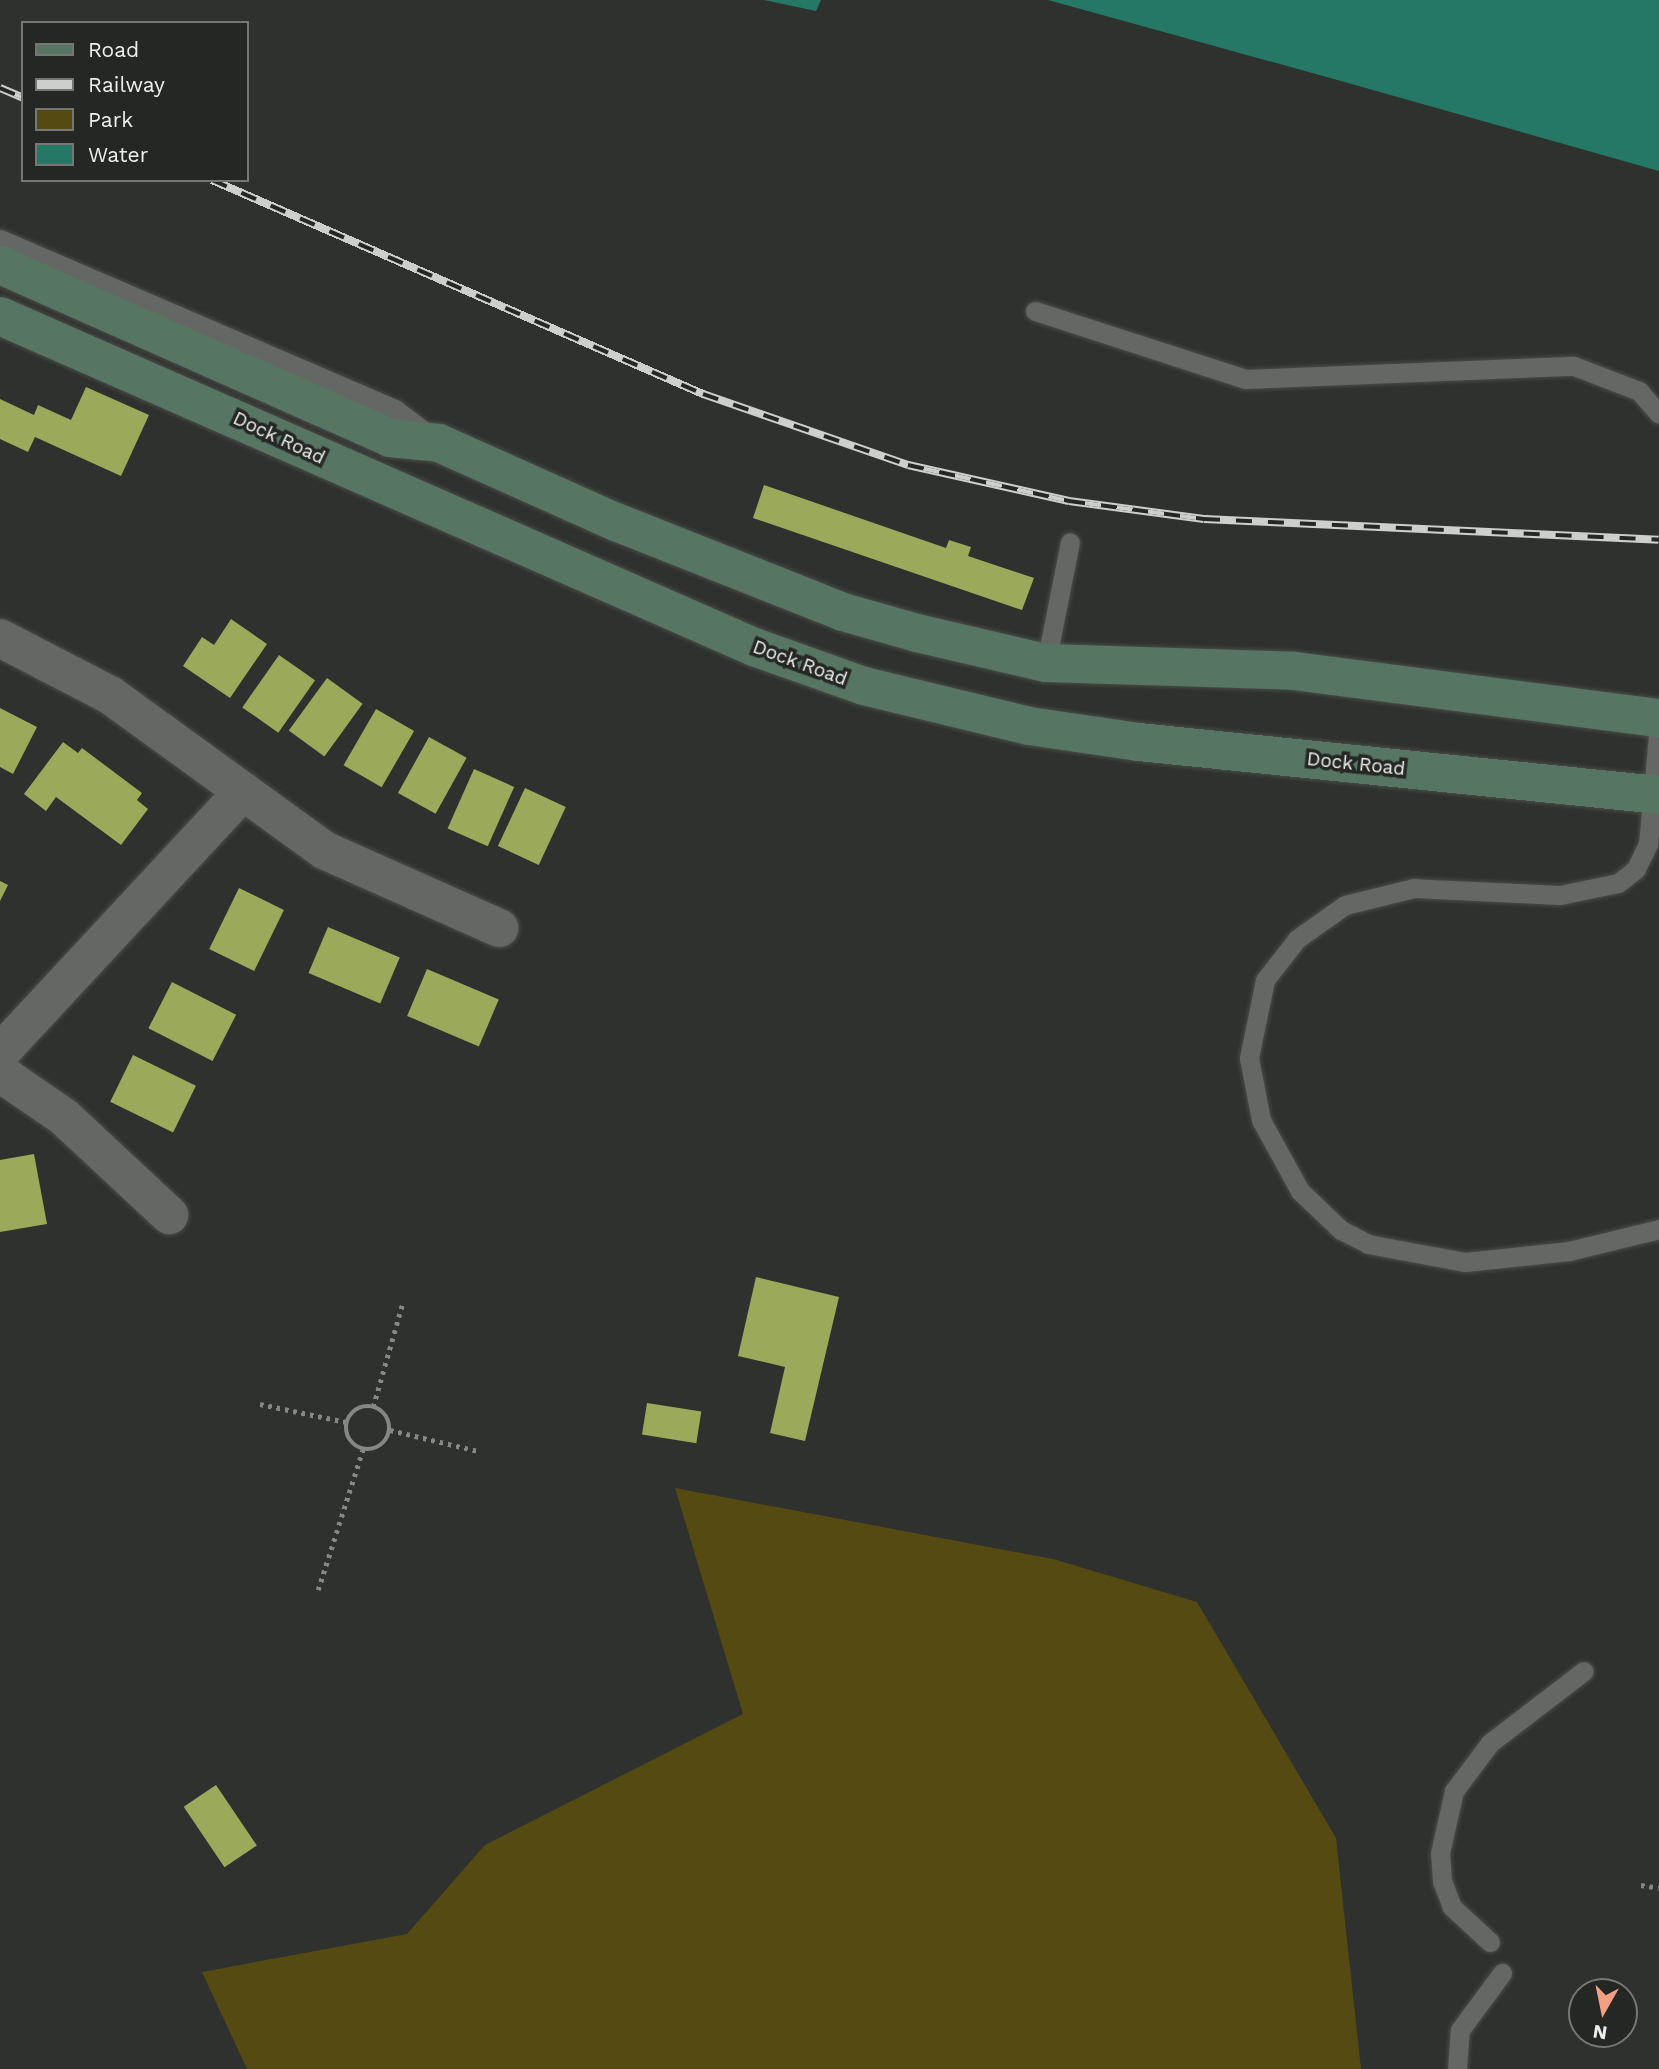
<!DOCTYPE html>
<style>
body{margin:0}
#map{position:relative;width:1659px;height:2069px;overflow:hidden;background:#2e312d;font-family:"Work Sans",sans-serif}
div>[style]{position:absolute}
.green>*{inset:0;background:#554a12}
.water>*{inset:0;background:#257866}
.building>*{inset:0;background:#9ba95b;transform-origin:0 0}
.path>*{height:4.5px;margin-top:-2.25px;transform-origin:0;background:repeating-linear-gradient(90deg,#858784 0 3.5px,transparent 0 8.5px)}
.path>.ring{margin:-2.25px;padding:0;box-sizing:content-box;background:none;border:4.5px solid #858784;border-radius:50%}
.roads{filter:drop-shadow(0 0 2px #4a4c49) drop-shadow(0 0 2px #4a4c49)}
.service>*{height:19px;margin:-9.5px;padding:0 9.5px;transform-origin:9.5px;border-radius:9.5px;background:#646763}
.minor>*{height:38px;margin:-19px;padding:0 19px;transform-origin:19px;border-radius:19px;background:#646763}
.secondary>*{height:38px;margin:-19px;padding:0 19px;transform-origin:19px;border-radius:19px;background:#567663}
.rail>*{height:8px;margin-top:-4px;transform-origin:0;background:repeating-linear-gradient(90deg,#252724 0 16px,#cdcfcc 0 32px);box-sizing:border-box;border-block:2px solid #cdcfcc}
span{translate:-50% -50%;white-space:nowrap;text-align:center;line-height:1.15;-webkit-text-stroke:7px #252724;paint-order:stroke}
.street-label{font-size:19px;color:#edefec}
.legend{position:absolute;left:21px;top:21px;width:228px;height:161px;box-sizing:border-box;background:#252724;border:2px solid #757774;margin:0;padding:9px 12px;list-style:none;font-size:21px;color:#edefec}
.legend li{display:flex;align-items:center;gap:14px;height:35px}
.legend b{width:35px;border:2px solid #757774}
.north{position:absolute;left:1568px;top:1978px;width:70px;height:70px;box-sizing:border-box;background:#252724;border:2px solid #757774;border-radius:50%;rotate:189deg;font-size:19px;font-weight:700;line-height:28px;text-align:center;color:#edefec}
.north::after{content:'';display:block;margin:auto;width:24px;height:32px;background:#f39f82;clip-path:polygon(50% 0,100% 100%,50% 72%,0 100%)}
</style>
<div id="map">
<div class="green">
<div style="clip-path:polygon(675px 1488px,1053px 1559px,1197px 1602px,1336px 1838px,1361px 2069px,247px 2069px,202px 1972px,407px 1934px,485px 1845px,743px 1714px)"></div>
</div>
<div class="water">
<div style="clip-path:polygon(764px 0,821px 0,816px 11px)"></div>
<div style="clip-path:polygon(1048px 0,1659px 0,1659px 171px,1341px 81px)"></div>
</div>
<div class="building">
<div style="clip-path:polygon(86px 387px,149px 415px,121px 476px,35px 437px,28px 452px,0 439px,0 399px,34px 415px,38px 405px,71px 420px)"></div>
<div style="clip-path:polygon(764px 485px,946px 548px,949px 540px,971px 547px,968px 556px,1034px 578px,1022px 610px,753px 518px)"></div>
<div style="clip-path:polygon(231px 619px,267px 644px,230px 698px,183px 666px,202px 637px,214px 645px)"></div>
<div style="left:279px;top:655px;width:44px;height:64px;rotate:35deg"></div>
<div style="left:327px;top:678px;width:44px;height:65px;rotate:36deg"></div>
<div style="clip-path:polygon(0 708px,37px 727px,13px 774px,0 767px)"></div>
<div style="left:376px;top:709px;width:44px;height:65px;rotate:30deg"></div>
<div style="left:429px;top:737px;width:43px;height:64px;rotate:29deg"></div>
<div style="clip-path:polygon(63px 742px,78px 753px,82px 748px,142px 793px,137px 800px,148px 809px,121px 845px,56px 797px,46px 811px,24px 794px)"></div>
<div style="left:474px;top:769px;width:44px;height:65px;rotate:24deg"></div>
<div style="left:525px;top:788px;width:45px;height:64px;rotate:25deg"></div>
<div style="clip-path:polygon(0 881px,8px 885px,0 901px)"></div>
<div style="left:239px;top:888px;width:50px;height:68px;rotate:26deg"></div>
<div style="left:328px;top:927px;width:78px;height:50px;rotate:23deg"></div>
<div style="left:427px;top:969px;width:78px;height:51px;rotate:23deg"></div>
<div style="left:172px;top:982px;width:72px;height:52px;rotate:27deg"></div>
<div style="left:133px;top:1055px;width:70px;height:52px;rotate:26deg"></div>
<div style="clip-path:polygon(34px 1154px,47px 1224px,0 1232px,0 1160px)"></div>
<div style="clip-path:polygon(756px 1277px,839px 1297px,805px 1441px,770px 1433px,785px 1367px,738px 1356px)"></div>
<div style="left:647px;top:1403px;width:55px;height:32px;rotate:9deg"></div>
<div style="left:216px;top:1785px;width:73px;height:39px;rotate:56deg"></div>
</div>
<div class="path">
<div style="left:260px;top:1404px;width:88px;rotate:11.8deg"></div>
<div class="ring" style="left:346px;top:1406px;width:39.5px;height:39.5px"></div>
<div style="left:373px;top:1407px;width:106px;rotate:-74.1deg"></div>
<div style="left:390px;top:1430px;width:90px;rotate:13.4deg"></div>
<div style="left:318px;top:1590px;width:148px;rotate:-72.3deg"></div>
<div style="left:1641px;top:1885px;width:18px;rotate:9deg"></div>
</div>
<div class="roads">
<div class="service">
<div style="left:0;top:239px;width:430px;rotate:23.3deg"></div>
<div style="left:395px;top:409px;width:45px;rotate:36.9deg"></div>
<div style="left:1035px;top:311px;width:221px;rotate:17.9deg"></div>
<div style="left:1245px;top:379px;width:329px;rotate:-2.3deg"></div>
<div style="left:1574px;top:366px;width:70px;rotate:21deg"></div>
<div style="left:1639px;top:391px;width:30px;rotate:49deg"></div>
<div style="left:1046px;top:663px;width:123px;rotate:-78.8deg"></div>
<div style="left:1659px;top:724px;width:121px;rotate:95.2deg"></div>
<div style="left:1648px;top:844px;width:28px;rotate:116deg"></div>
<div style="left:1636px;top:869px;width:23px;rotate:142deg"></div>
<div style="left:1618px;top:883px;width:59px;rotate:168.3deg"></div>
<div style="left:1560px;top:895px;width:146px;rotate:-177.3deg"></div>
<div style="left:1414px;top:888px;width:71px;rotate:166.2deg"></div>
<div style="left:1345px;top:905px;width:59px;rotate:144.7deg"></div>
<div style="left:1297px;top:939px;width:52px;rotate:128deg"></div>
<div style="left:1265px;top:980px;width:80px;rotate:101.6deg"></div>
<div style="left:1249px;top:1058px;width:63px;rotate:79deg"></div>
<div style="left:1261px;top:1120px;width:81px;rotate:61.2deg"></div>
<div style="left:1300px;top:1191px;width:57px;rotate:43.6deg"></div>
<div style="left:1341px;top:1230px;width:30px;rotate:27deg"></div>
<div style="left:1368px;top:1244px;width:99px;rotate:10.5deg"></div>
<div style="left:1465px;top:1262px;width:105px;rotate:-6deg"></div>
<div style="left:1569px;top:1251px;width:93px;rotate:-13.7deg"></div>
<div style="left:1490px;top:1942px;width:52px;rotate:-137.4deg"></div>
<div style="left:1452px;top:1907px;width:28px;rotate:-111deg"></div>
<div style="left:1442px;top:1881px;width:28px;rotate:-94deg"></div>
<div style="left:1440px;top:1853px;width:64px;rotate:-77.3deg"></div>
<div style="left:1454px;top:1791px;width:60px;rotate:-53.1deg"></div>
<div style="left:1490px;top:1743px;width:118px;rotate:-37.5deg"></div>
<div style="left:1457px;top:2069px;width:39px;rotate:-86deg"></div>
<div style="left:1460px;top:2030px;width:71px;rotate:-53.6deg"></div>
</div>
<div class="minor">
<div style="left:0;top:638px;width:124px;rotate:27.4deg"></div>
<div style="left:110px;top:695px;width:264px;rotate:35.9deg"></div>
<div style="left:324px;top:850px;width:192px;rotate:24deg"></div>
<div style="left:0;top:1053px;width:354px;rotate:-47.1deg"></div>
<div style="left:0;top:1073px;width:78px;rotate:34.5deg"></div>
<div style="left:64px;top:1117px;width:144px;rotate:43deg"></div>
</div>
<div class="secondary">
<div style="left:0;top:265px;width:427px;rotate:23.9deg"></div>
<div style="left:390px;top:438px;width:49px;rotate:5.8deg"></div>
<div style="left:439px;top:443px;width:194px;rotate:24.1deg"></div>
<div style="left:616px;top:522px;width:244px;rotate:21.6deg"></div>
<div style="left:843px;top:612px;width:77px;rotate:15.8deg"></div>
<div style="left:917px;top:633px;width:132px;rotate:13.1deg"></div>
<div style="left:1046px;top:663px;width:249px;rotate:1.8deg"></div>
<div style="left:1295px;top:671px;width:367px;rotate:7.4deg"></div>
<div style="left:0;top:316px;width:823px;rotate:23.7deg"></div>
<div style="left:754px;top:647px;width:117px;rotate:19.5deg"></div>
<div style="left:864px;top:686px;width:170px;rotate:13.6deg"></div>
<div style="left:1029px;top:726px;width:111px;rotate:8.3deg"></div>
<div style="left:1139px;top:742px;width:523px;rotate:5.82deg"></div>
</div>
</div>
<div class="rail">
<div style="left:0;top:88px;width:25px;rotate:23deg"></div>
<div style="left:212px;top:180px;width:536px;rotate:23.55deg"></div>
<div style="left:703px;top:394px;width:217px;rotate:19.1deg"></div>
<div style="left:908px;top:465px;width:165px;rotate:12.6deg"></div>
<div style="left:1069px;top:501px;width:136px;rotate:7.6deg"></div>
<div style="left:1204px;top:519px;width:455px;rotate:2.6deg"></div>
</div>
<div class="street-label">
<span style="left:279px;top:438px;rotate:25deg">Dock Road</span>
<span style="left:800px;top:663px;rotate:20deg">Dock Road</span>
<span style="left:1356px;top:764px;rotate:6deg">Dock Road</span>
</div>
<ul class="legend">
<li><b style="height:9px;background:#567663"></b>Road</li>
<li><b style="height:9px;background:#cdcfcc"></b>Railway</li>
<li><b style="height:19px;background:#554a12"></b>Park</li>
<li><b style="height:19px;background:#257866"></b>Water</li>
</ul>
<div class="north">N</div>
</div>
